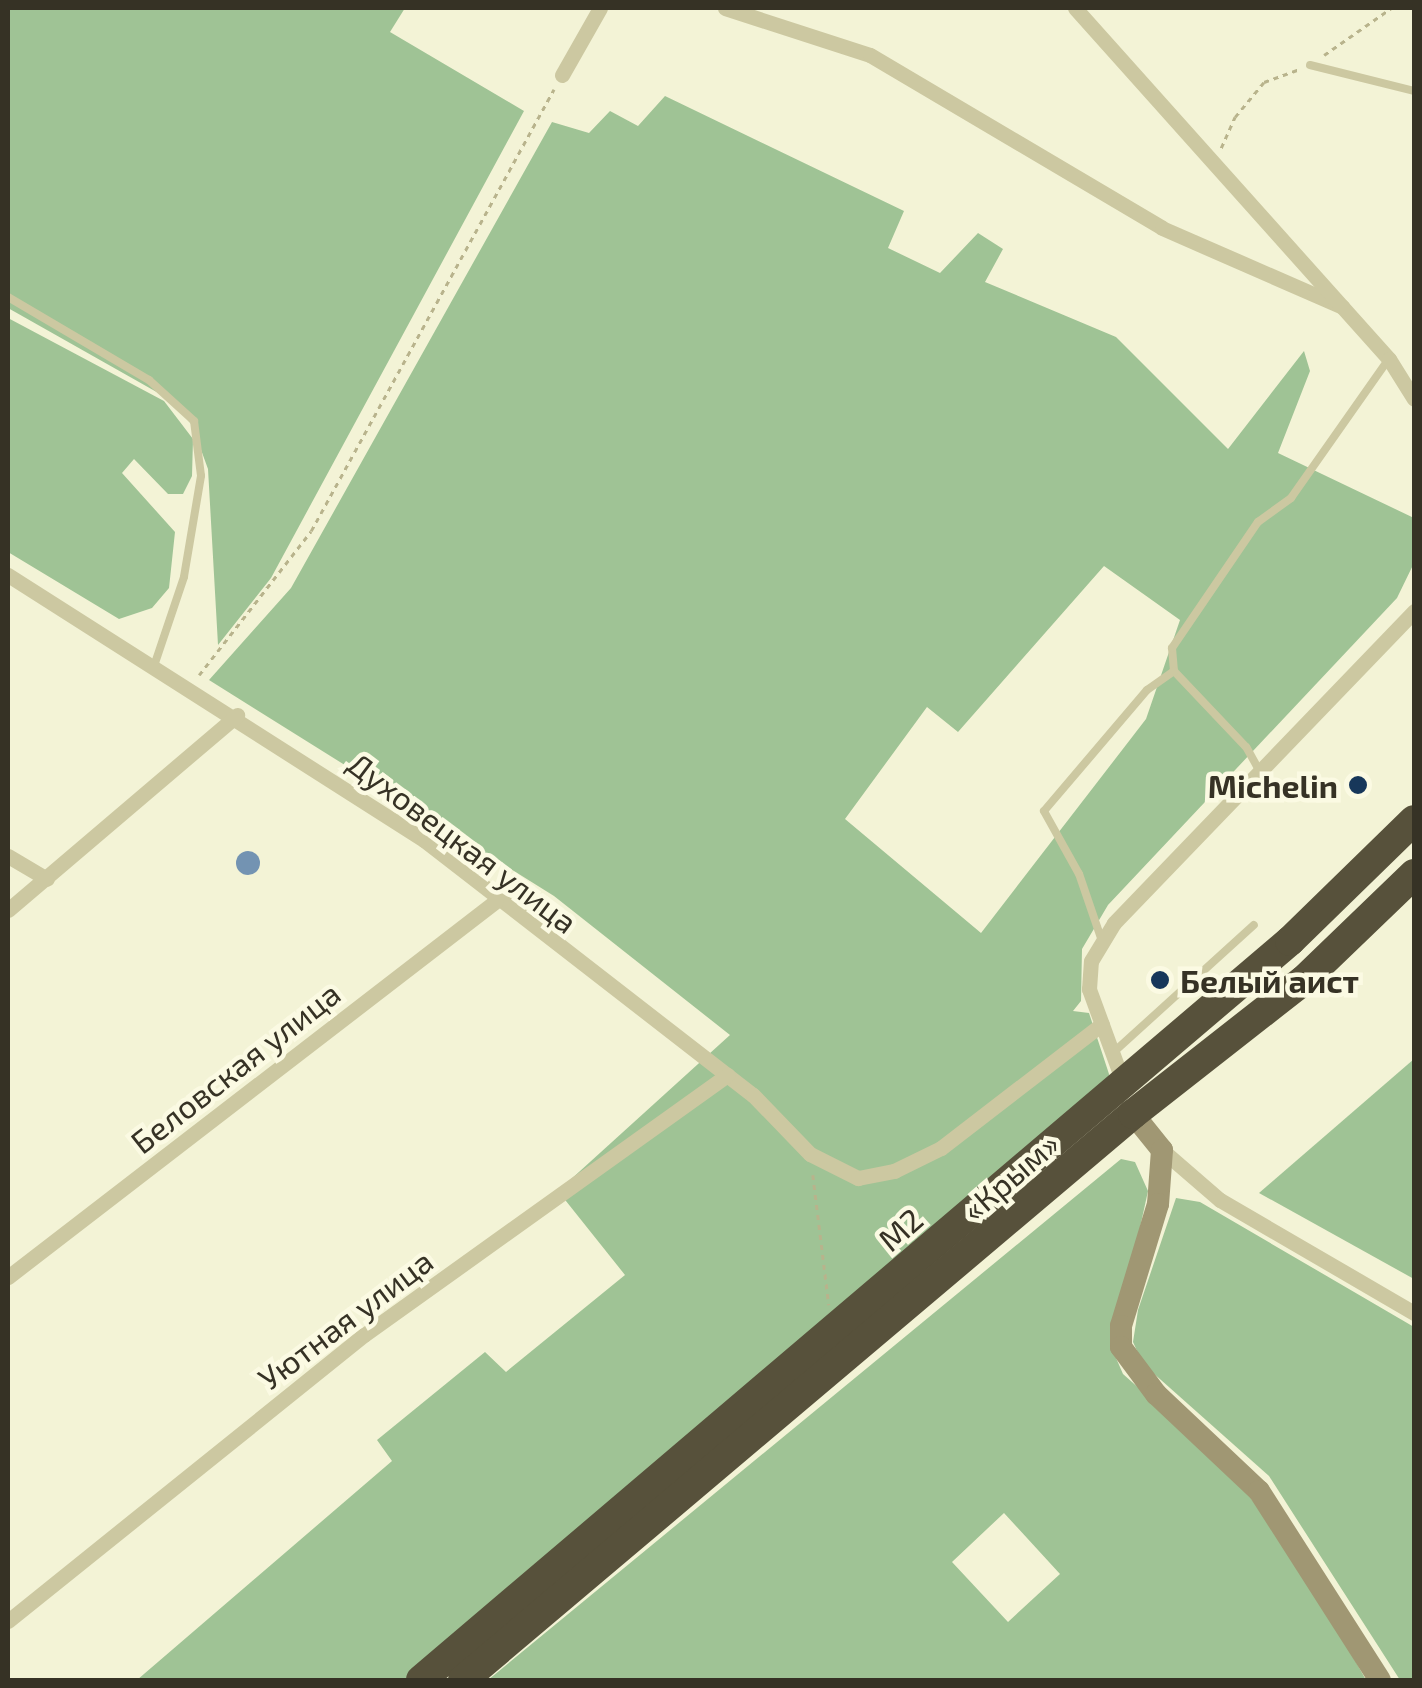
<!DOCTYPE html>
<meta charset="utf-8">
<style>
body{margin:0}
#map{position:relative;width:1422px;height:1688px;overflow:hidden;background:#f3f3d6;font-family:"Exo 2",sans-serif}
div>[style]{position:absolute}
.green>*{inset:0;background:#9fc395}
.water>*{inset:0;background:#7393b2}
.round{border-radius:50%}
.path>*{height:2.5px;margin-top:-1.25px;transform-origin:0;background:repeating-linear-gradient(90deg,#b8b38c 0 5px,transparent 0 10px)}
.lane>*{height:8px;margin:-4px;padding:0 4px;transform-origin:4px;border-radius:4px;background:#ccc8a1}
.street>*{height:15px;margin:-7.5px;padding:0 7.5px;transform-origin:7.5px;border-radius:7.5px;background:#ccc8a1}
.secondary>*{height:22px;margin:-11px;padding:0 11px;transform-origin:11px;border-radius:11px;background:#a09773}
.highway>*{height:30px;margin:-15px;padding:0 15px;transform-origin:15px;border-radius:15px;background:#57513b}
.dots>*{width:28px;height:28px;translate:-50% -50%;box-sizing:border-box;border:5px solid #fbfae3;border-radius:50%}
span{translate:-50% -50%;white-space:nowrap;text-align:center;line-height:1.15;-webkit-text-stroke:9px #fbfae3;paint-order:stroke}
.poi-label{font-size:32px;color:#363225;font-weight:700}
.right{translate:-100% -50%;text-align:right}
.left{translate:0 -50%;text-align:left}
.street-label{font-size:32px;color:#363225}
.frame{position:absolute;inset:0;border:10px solid #363225;pointer-events:none}
</style>
<div id="map">
<div class="green">
<div style="clip-path:polygon(8px 8px,405px 8px,390px 32px,524px 111px,271px 578px,218px 645px,208px 469px,192px 425px,169px 399px,8px 308px)"></div>
<div style="clip-path:polygon(evenodd,665px 96px,904px 211px,888px 248px,940px 273px,978px 233px,1003px 249px,985px 282px,1116px 337px,1228px 449px,1304px 351px,1310px 371px,1278px 453px,1414px 518px,1414px 563px,1397px 598px,1108px 905px,1082px 949px,1081px 1001px,1073px 1011px,1089px 1013px,1109px 1074px,1107px 1107px,423px 1680px,137px 1680px,392px 1461px,377px 1440px,485px 1352px,506px 1372px,625px 1275px,558px 1191px,730px 1035px,554px 896px,209px 680px,291px 588px,552px 122px,589px 133px,610px 111px,638px 126px,665px 96px,1104px 566px,1180px 620px,1146px 719px,981px 933px,845px 819px,927px 707px,958px 732px,1104px 566px)"></div>
<div style="clip-path:polygon(8px 318px,164px 401px,193px 439px,192px 476px,183px 494px,168px 494px,134px 459px,122px 473px,175px 532px,169px 588px,152px 608px,119px 619px,8px 552px)"></div>
<div style="clip-path:polygon(1414px 1059px,1414px 1279px,1259px 1193px)"></div>
<div style="clip-path:polygon(evenodd,1121px 1159px,1135px 1162px,1148px 1191px,1113px 1351px,1123px 1374px,1226px 1466px,1299px 1561px,1366px 1680px,488px 1680px,1121px 1159px,1004px 1513px,1060px 1574px,1008px 1622px,952px 1562px,1004px 1513px)"></div>
<div style="clip-path:polygon(1176px 1198px,1200px 1202px,1414px 1327px,1414px 1680px,1400px 1680px,1269px 1476px,1143px 1364px,1133px 1342px,1138px 1310px)"></div>
</div>
<div class="water">
<div class="round" style="left:236px;top:851px;width:24px;height:24px"></div>
</div>
<div class="path">
<div style="left:1324px;top:55px;width:82px;rotate:-35deg"></div>
<div style="left:1221px;top:148px;width:34px;rotate:-66deg"></div>
<div style="left:1235px;top:117px;width:45px;rotate:-50.4deg"></div>
<div style="left:1264px;top:82px;width:38px;rotate:-20deg"></div>
<div style="left:199px;top:675px;width:182px;rotate:-52.1deg"></div>
<div style="left:311px;top:531px;width:504px;rotate:-61.2deg"></div>
<div style="left:813px;top:1175px;width:131px;rotate:83deg"></div>
</div>
<div class="lane">
<div style="left:1310px;top:65px;width:107px;rotate:14deg"></div>
<div style="left:8px;top:297px;width:164px;rotate:30.5deg"></div>
<div style="left:149px;top:380px;width:61px;rotate:42.3deg"></div>
<div style="left:194px;top:421px;width:55px;rotate:82.7deg"></div>
<div style="left:201px;top:476px;width:102px;rotate:99.6deg"></div>
<div style="left:184px;top:577px;width:94px;rotate:108.6deg"></div>
<div style="left:1259px;top:770px;width:26px;rotate:-119deg"></div>
<div style="left:1246px;top:747px;width:105px;rotate:-133.5deg"></div>
<div style="left:1174px;top:671px;width:23px;rotate:-95deg"></div>
<div style="left:1172px;top:648px;width:153px;rotate:-55.7deg"></div>
<div style="left:1258px;top:522px;width:41px;rotate:-36deg"></div>
<div style="left:1291px;top:498px;width:169px;rotate:-54.9deg"></div>
<div style="left:1102px;top:941px;width:71px;rotate:-108.9deg"></div>
<div style="left:1079px;top:874px;width:72px;rotate:-119.1deg"></div>
<div style="left:1044px;top:811px;width:159px;rotate:-49.6deg"></div>
<div style="left:1147px;top:690px;width:33px;rotate:-35deg"></div>
<div style="left:1116px;top:1050px;width:186px;rotate:-42.2deg"></div>
</div>
<div class="street">
<div style="left:725px;top:8px;width:152px;rotate:18deg"></div>
<div style="left:870px;top:55px;width:339px;rotate:30.6deg"></div>
<div style="left:1162px;top:228px;width:197px;rotate:23.6deg"></div>
<div style="left:1075px;top:8px;width:471px;rotate:48.2deg"></div>
<div style="left:1389px;top:359px;width:47px;rotate:58deg"></div>
<div style="left:562px;top:75px;width:77px;rotate:-60.4deg"></div>
<div style="left:8px;top:575px;width:493px;rotate:32.5deg"></div>
<div style="left:424px;top:840px;width:416px;rotate:37.8deg"></div>
<div style="left:753px;top:1095px;width:82px;rotate:46deg"></div>
<div style="left:810px;top:1154px;width:54px;rotate:26.6deg"></div>
<div style="left:858px;top:1178px;width:37px;rotate:-11deg"></div>
<div style="left:894px;top:1171px;width:52px;rotate:-26.1deg"></div>
<div style="left:941px;top:1148px;width:203px;rotate:-37.6deg"></div>
<div style="left:8px;top:856px;width:45px;rotate:30.5deg"></div>
<div style="left:8px;top:910px;width:301px;rotate:-40.4deg"></div>
<div style="left:1123px;top:1082px;width:99px;rotate:-110.1deg"></div>
<div style="left:1089px;top:989px;width:28px;rotate:-86deg"></div>
<div style="left:1091px;top:961px;width:44px;rotate:-58.8deg"></div>
<div style="left:1114px;top:923px;width:433px;rotate:-46.1deg"></div>
<div style="left:1162px;top:1150px;width:77px;rotate:40.8deg"></div>
<div style="left:1220px;top:1200px;width:225px;rotate:30.2deg"></div>
<div style="left:8px;top:1277px;width:616px;rotate:-37.61deg"></div>
<div style="left:8px;top:1621px;width:457px;rotate:-38.8deg"></div>
<div style="left:364px;top:1335px;width:447px;rotate:-35.6deg"></div>
</div>
<div class="secondary">
<div style="left:1133px;top:1114px;width:46px;rotate:51.1deg"></div>
<div style="left:1162px;top:1150px;width:54px;rotate:94.2deg"></div>
<div style="left:1158px;top:1204px;width:127px;rotate:106.9deg"></div>
<div style="left:1121px;top:1326px;width:21px;rotate:90deg"></div>
<div style="left:1121px;top:1347px;width:59px;rotate:53.3deg"></div>
<div style="left:1156px;top:1394px;width:141px;rotate:43.3deg"></div>
<div style="left:1259px;top:1491px;width:224px;rotate:57.4deg"></div>
</div>
<div class="highway">
<div style="left:421px;top:1680px;width:1141px;rotate:-40.38deg"></div>
<div style="left:1290px;top:941px;width:173px;rotate:-44.3deg"></div>
<div style="left:463px;top:1680px;width:877px;rotate:-40.19deg"></div>
<div style="left:1133px;top:1114px;width:217px;rotate:-38.1deg"></div>
<div style="left:1304px;top:980px;width:153px;rotate:-43.9deg"></div>
</div>
<div class="dots">
<div style="left:1358px;top:785px;background:#17375a"></div>
<div style="left:1160px;top:980px;background:#17375a"></div>
</div>
<div class="poi-label">
<span class="right" style="left:1338px;top:785px">Michelin</span>
<span class="left" style="left:1180px;top:980px">Белый аист</span>
</div>
<div class="street-label">
<span style="left:463px;top:842px;rotate:37deg">Духовецкая улица</span>
<span style="left:235px;top:1067px;rotate:-38deg">Беловская улица</span>
<span style="left:1010px;top:1176px;rotate:-41deg">«Крым»</span>
<span style="left:900px;top:1229px;rotate:-41deg">М2</span>
<span style="left:345px;top:1319px;rotate:-37deg">Уютная улица</span>
</div>
<div class="frame"></div>
</div>
